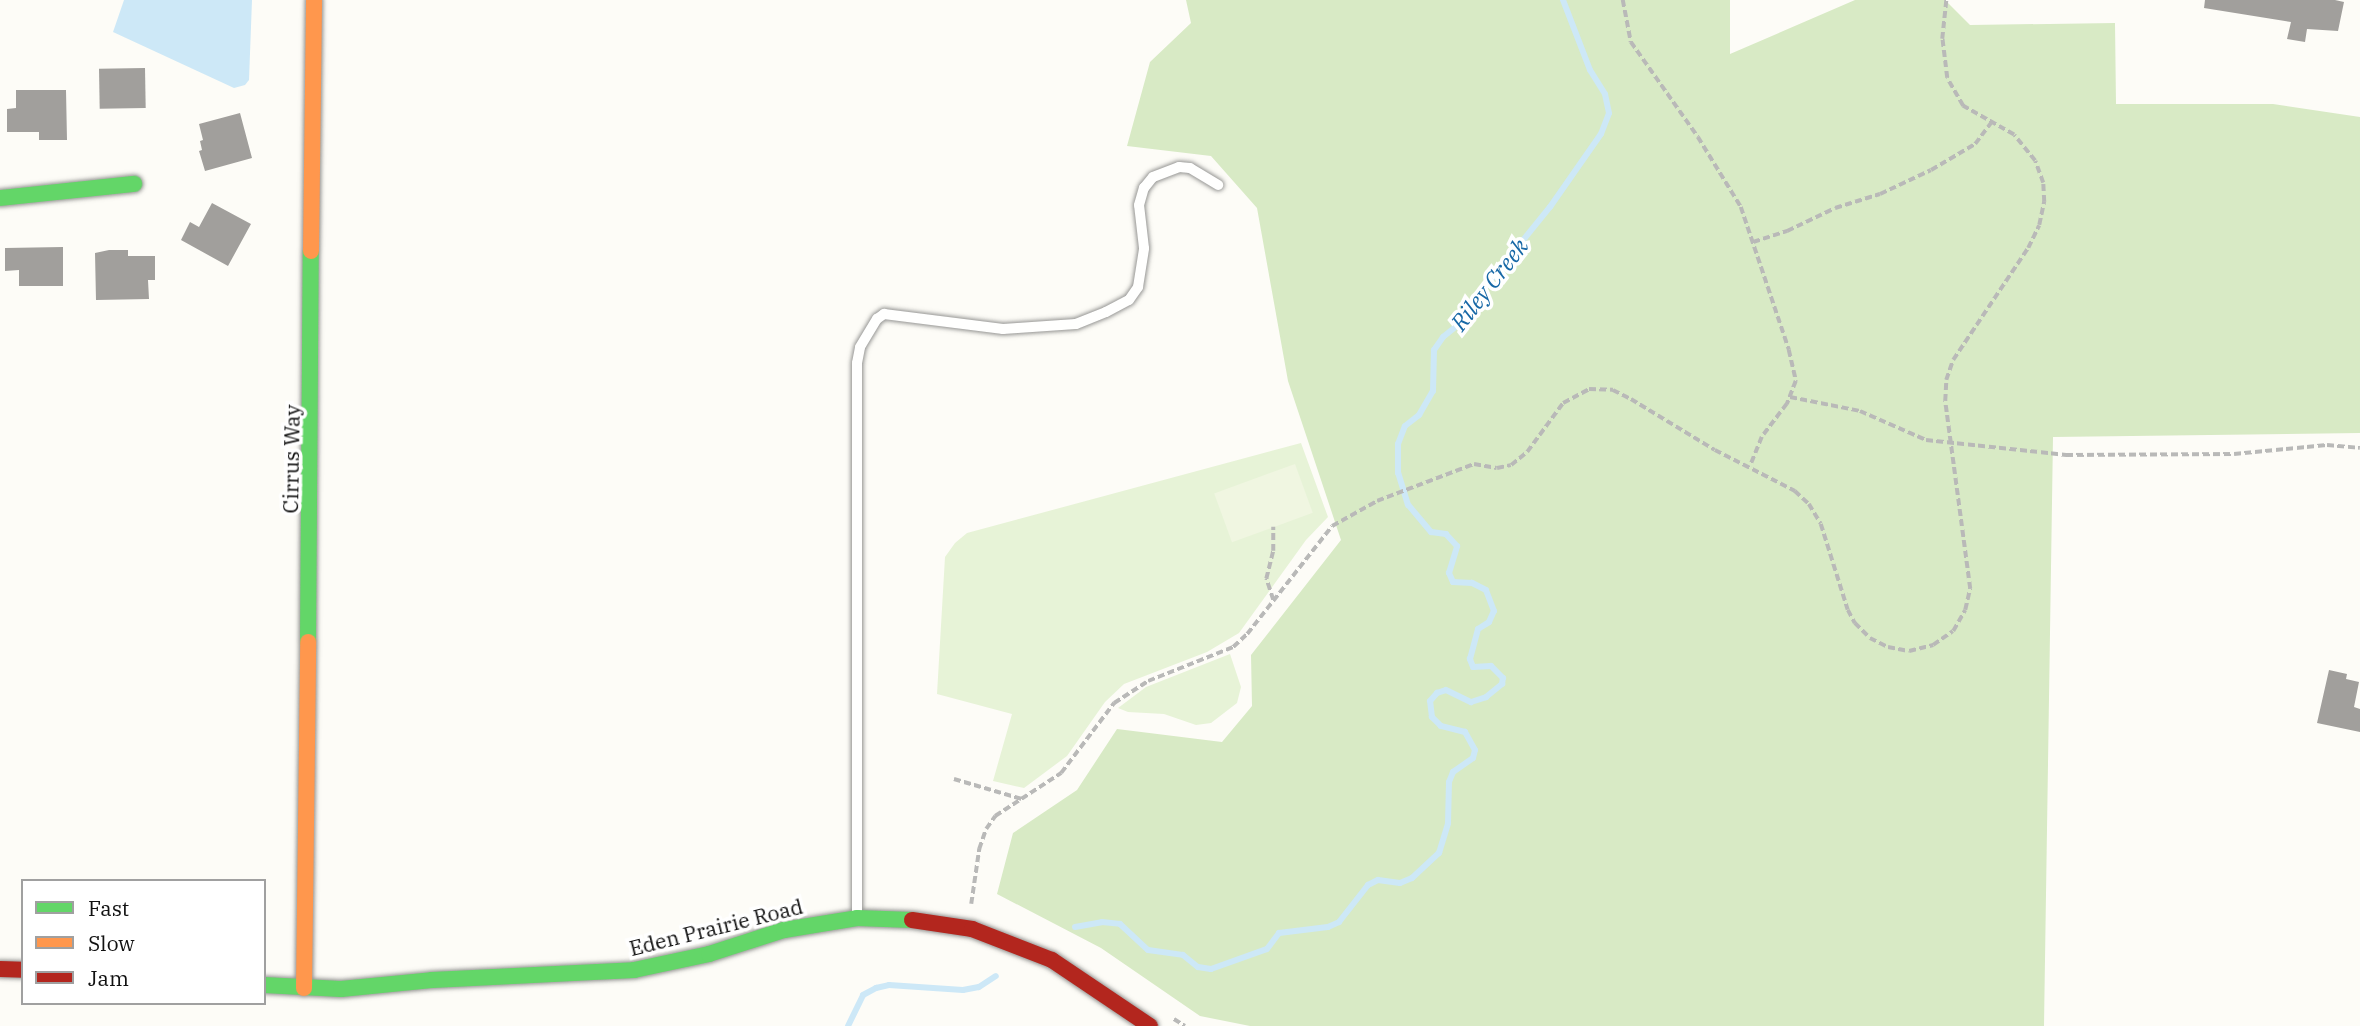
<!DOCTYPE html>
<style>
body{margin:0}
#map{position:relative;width:2360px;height:1026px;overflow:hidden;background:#fdfcf7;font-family:"IBM Plex Serif",serif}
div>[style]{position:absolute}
.green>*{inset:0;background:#e7f3d7}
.forest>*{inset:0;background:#d8eac5}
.pitch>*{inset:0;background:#f0f6e1;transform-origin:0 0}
.water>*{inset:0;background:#cde8f7}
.stream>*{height:6px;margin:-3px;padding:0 3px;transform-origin:3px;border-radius:3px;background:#cde8f7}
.building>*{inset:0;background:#a19f9c;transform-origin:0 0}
.path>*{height:3.5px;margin-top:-1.75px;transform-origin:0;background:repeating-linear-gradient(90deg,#b9b9b8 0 7px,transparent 0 10.5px)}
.roads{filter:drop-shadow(0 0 2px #979795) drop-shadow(0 0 2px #979795)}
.lane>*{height:10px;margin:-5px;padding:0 5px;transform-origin:5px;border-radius:5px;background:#fffffe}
.fast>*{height:16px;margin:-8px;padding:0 8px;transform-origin:8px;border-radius:8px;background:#63d668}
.slow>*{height:16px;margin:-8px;padding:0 8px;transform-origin:8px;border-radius:8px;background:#ff974d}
.jam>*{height:16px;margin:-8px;padding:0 8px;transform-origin:8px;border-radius:8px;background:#b3261e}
span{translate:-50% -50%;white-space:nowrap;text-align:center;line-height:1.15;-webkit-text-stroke:7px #fff;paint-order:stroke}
.street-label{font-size:21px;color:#111}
.water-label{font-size:23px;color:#1768a6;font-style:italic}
.legend{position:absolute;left:21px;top:879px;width:245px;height:126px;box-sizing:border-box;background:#fff;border:2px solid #a0a0a0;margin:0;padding:9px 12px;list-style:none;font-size:21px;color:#111}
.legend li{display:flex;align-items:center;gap:14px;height:35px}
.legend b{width:35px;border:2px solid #a0a0a0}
</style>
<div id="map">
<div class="green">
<div style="clip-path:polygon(1301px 443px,1328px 517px,1306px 540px,1239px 633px,1207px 652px,1124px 684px,1105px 702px,1067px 756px,1024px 788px,993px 781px,1012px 714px,937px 694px,945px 557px,955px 543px,967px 533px)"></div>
<div style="clip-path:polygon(1230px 654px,1241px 687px,1237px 703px,1211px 723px,1196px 725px,1164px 714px,1128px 712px,1118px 708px,1146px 687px)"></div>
</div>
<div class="forest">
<div style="clip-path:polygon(1186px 0,1730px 0,1730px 54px,1855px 0,1945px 0,1970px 25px,2115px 23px,2116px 104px,2273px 104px,2360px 117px,2360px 433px,2053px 437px,2044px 1026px,1250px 1026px,1200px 1016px,1101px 948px,997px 894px,1013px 833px,1077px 790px,1117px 729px,1222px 742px,1252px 706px,1251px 655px,1341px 540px,1288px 381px,1257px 208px,1211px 156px,1127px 146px,1150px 62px,1191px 23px)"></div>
</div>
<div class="pitch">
<div style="left:1295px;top:464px;width:52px;height:86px;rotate:70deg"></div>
</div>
<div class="water">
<div style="clip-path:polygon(124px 0,252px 0,249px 80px,245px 85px,234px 88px,113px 32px)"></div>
</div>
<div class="stream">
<div style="left:1075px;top:927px;width:27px;rotate:-10deg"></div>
<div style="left:1102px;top:922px;width:18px;rotate:6deg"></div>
<div style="left:1120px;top:924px;width:38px;rotate:43deg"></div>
<div style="left:1148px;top:950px;width:35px;rotate:8deg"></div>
<div style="left:1183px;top:955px;width:19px;rotate:39deg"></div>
<div style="left:1198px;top:967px;width:13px;rotate:9deg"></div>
<div style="left:1211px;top:969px;width:59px;rotate:-19.7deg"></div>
<div style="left:1267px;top:949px;width:20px;rotate:-53deg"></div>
<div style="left:1279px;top:933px;width:49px;rotate:-7deg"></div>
<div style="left:1328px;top:927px;width:12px;rotate:-24deg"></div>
<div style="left:1339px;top:922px;width:47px;rotate:-51.9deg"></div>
<div style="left:1368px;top:885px;width:11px;rotate:-27deg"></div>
<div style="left:1378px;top:880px;width:22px;rotate:8deg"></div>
<div style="left:1400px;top:883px;width:13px;rotate:-23deg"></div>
<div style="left:1412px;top:878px;width:37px;rotate:-43deg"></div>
<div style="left:1439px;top:853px;width:31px;rotate:-73deg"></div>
<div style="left:1448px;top:823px;width:41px;rotate:-88.6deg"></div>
<div style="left:1449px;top:782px;width:11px;rotate:-68deg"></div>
<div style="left:1453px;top:772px;width:24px;rotate:-35deg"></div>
<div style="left:1473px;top:758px;width:8px;rotate:-76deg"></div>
<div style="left:1475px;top:750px;width:21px;rotate:-119deg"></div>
<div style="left:1465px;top:732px;width:25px;rotate:-166deg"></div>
<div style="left:1441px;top:726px;width:13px;rotate:-135deg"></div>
<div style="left:1432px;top:717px;width:16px;rotate:-97deg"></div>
<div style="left:1430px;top:701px;width:11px;rotate:-49deg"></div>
<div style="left:1437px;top:693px;width:9px;rotate:-18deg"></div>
<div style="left:1446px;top:690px;width:28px;rotate:26deg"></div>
<div style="left:1471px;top:702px;width:16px;rotate:-18deg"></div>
<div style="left:1486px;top:697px;width:21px;rotate:-39deg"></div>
<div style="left:1502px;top:684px;width:6px;rotate:-81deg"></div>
<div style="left:1503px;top:678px;width:17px;rotate:-135deg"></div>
<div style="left:1491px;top:666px;width:18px;rotate:177deg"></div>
<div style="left:1473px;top:667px;width:9px;rotate:-111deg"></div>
<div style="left:1470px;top:659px;width:31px;rotate:-75deg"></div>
<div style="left:1478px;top:629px;width:13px;rotate:-32deg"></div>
<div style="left:1489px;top:622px;width:12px;rotate:-66deg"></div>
<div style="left:1494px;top:611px;width:22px;rotate:-111deg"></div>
<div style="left:1486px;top:590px;width:16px;rotate:-153deg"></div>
<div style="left:1472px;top:583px;width:19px;rotate:-177deg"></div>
<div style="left:1453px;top:582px;width:10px;rotate:-114deg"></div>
<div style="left:1449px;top:573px;width:28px;rotate:-73deg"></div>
<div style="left:1457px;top:546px;width:16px;rotate:-133deg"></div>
<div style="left:1446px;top:534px;width:15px;rotate:-172deg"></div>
<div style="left:1431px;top:532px;width:35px;rotate:-130deg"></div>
<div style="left:1408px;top:505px;width:34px;rotate:-107deg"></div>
<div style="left:1398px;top:473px;width:29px;rotate:-90deg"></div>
<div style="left:1398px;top:444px;width:19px;rotate:-69deg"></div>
<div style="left:1405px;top:426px;width:18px;rotate:-38deg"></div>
<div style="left:1419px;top:415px;width:28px;rotate:-60deg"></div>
<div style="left:1433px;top:391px;width:41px;rotate:-88.6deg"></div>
<div style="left:1434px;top:350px;width:16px;rotate:-55deg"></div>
<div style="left:1443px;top:337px;width:32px;rotate:-39deg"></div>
<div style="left:1468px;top:317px;width:36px;rotate:-60deg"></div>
<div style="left:1486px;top:286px;width:102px;rotate:-51deg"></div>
<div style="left:1550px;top:207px;width:89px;rotate:-55.1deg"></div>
<div style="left:1601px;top:134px;width:22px;rotate:-69deg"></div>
<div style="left:1609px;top:113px;width:19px;rotate:-102deg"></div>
<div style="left:1605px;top:94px;width:28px;rotate:-122deg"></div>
<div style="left:1590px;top:70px;width:75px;rotate:-111.1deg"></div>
<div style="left:848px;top:1026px;width:34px;rotate:-64deg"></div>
<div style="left:863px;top:995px;width:15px;rotate:-28deg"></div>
<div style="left:876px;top:988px;width:13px;rotate:-13deg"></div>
<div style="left:889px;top:985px;width:74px;rotate:3.9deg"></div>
<div style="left:963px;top:990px;width:16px;rotate:-11deg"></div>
<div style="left:979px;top:987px;width:20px;rotate:-33deg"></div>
</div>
<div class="building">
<div style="clip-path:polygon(2205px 0,2335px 0,2344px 2px,2338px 31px,2307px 29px,2305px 42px,2287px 39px,2291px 22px,2204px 8px)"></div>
<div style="left:145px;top:68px;width:40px;height:46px;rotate:89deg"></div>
<div style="clip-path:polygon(16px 90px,66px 90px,67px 140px,39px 140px,39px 132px,7px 132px,7px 109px,16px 108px)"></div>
<div style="clip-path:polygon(240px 113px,252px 158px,205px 171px,199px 151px,202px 150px,200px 141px,203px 140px,199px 124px)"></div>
<div style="clip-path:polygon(212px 203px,251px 224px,228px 266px,181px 240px,190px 222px,199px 227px)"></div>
<div style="clip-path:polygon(63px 247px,63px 286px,19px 286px,19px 270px,5px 271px,5px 248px)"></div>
<div style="clip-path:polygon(109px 250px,128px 250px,128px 256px,155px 256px,155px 280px,148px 280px,149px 299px,96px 300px,95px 253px)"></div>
<div style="clip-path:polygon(2329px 670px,2347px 674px,2346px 679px,2359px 682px,2354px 707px,2360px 709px,2360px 732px,2317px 723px)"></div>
</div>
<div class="path">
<div style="left:1623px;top:0;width:43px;rotate:79.2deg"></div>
<div style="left:1631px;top:42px;width:116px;rotate:54.8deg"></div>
<div style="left:1698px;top:137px;width:82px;rotate:58.4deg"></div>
<div style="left:1741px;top:207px;width:151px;rotate:71.4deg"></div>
<div style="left:1789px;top:350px;width:32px;rotate:77deg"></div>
<div style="left:1796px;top:381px;width:25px;rotate:111deg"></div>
<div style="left:1787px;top:404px;width:41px;rotate:127.1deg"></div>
<div style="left:1762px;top:437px;width:31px;rotate:112deg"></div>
<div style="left:1753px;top:242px;width:36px;rotate:-18deg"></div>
<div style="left:1787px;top:231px;width:53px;rotate:-25.6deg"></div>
<div style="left:1835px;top:208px;width:47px;rotate:-17.3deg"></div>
<div style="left:1880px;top:194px;width:56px;rotate:-25.2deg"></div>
<div style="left:1931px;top:170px;width:51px;rotate:-30.6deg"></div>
<div style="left:1975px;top:144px;width:26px;rotate:-53deg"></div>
<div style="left:1790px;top:397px;width:71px;rotate:11.3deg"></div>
<div style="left:1860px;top:411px;width:72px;rotate:23.7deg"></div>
<div style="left:1926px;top:440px;width:141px;rotate:6.1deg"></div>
<div style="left:2066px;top:455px;width:168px;rotate:-0.3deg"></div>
<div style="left:2234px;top:454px;width:93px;rotate:-5.5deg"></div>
<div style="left:2327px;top:445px;width:33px;rotate:5deg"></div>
<div style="left:1273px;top:600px;width:22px;rotate:-108deg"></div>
<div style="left:1266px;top:579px;width:29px;rotate:-76deg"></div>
<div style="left:1273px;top:551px;width:24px;rotate:-90deg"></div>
<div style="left:954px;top:779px;width:71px;rotate:16.4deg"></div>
<div style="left:971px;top:904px;width:56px;rotate:-81.7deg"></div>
<div style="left:979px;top:849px;width:21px;rotate:-71deg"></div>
<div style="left:986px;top:829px;width:16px;rotate:-55deg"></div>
<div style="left:995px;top:816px;width:79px;rotate:-33.1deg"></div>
<div style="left:1061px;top:773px;width:88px;rotate:-52.9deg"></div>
<div style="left:1114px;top:703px;width:40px;rotate:-32.9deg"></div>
<div style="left:1148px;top:681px;width:92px;rotate:-21.8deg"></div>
<div style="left:1233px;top:647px;width:19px;rotate:-43deg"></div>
<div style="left:1247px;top:634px;width:137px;rotate:-51.8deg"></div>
<div style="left:1332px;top:526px;width:51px;rotate:-29.1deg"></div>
<div style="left:1377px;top:501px;width:104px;rotate:-20.9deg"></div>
<div style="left:1474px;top:464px;width:23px;rotate:10deg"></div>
<div style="left:1497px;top:468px;width:14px;rotate:-12deg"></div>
<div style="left:1511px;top:465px;width:21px;rotate:-39deg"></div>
<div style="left:1527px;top:452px;width:61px;rotate:-53.7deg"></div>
<div style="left:1563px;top:403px;width:30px;rotate:-28deg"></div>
<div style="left:1589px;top:389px;width:24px;rotate:2deg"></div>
<div style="left:1613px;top:390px;width:20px;rotate:27deg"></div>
<div style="left:1631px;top:399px;width:98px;rotate:31.3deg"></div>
<div style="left:1715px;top:450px;width:90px;rotate:27.1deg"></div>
<div style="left:1795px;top:491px;width:19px;rotate:43deg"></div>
<div style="left:1809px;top:504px;width:23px;rotate:59deg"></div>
<div style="left:1821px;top:524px;width:90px;rotate:72.6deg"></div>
<div style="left:1848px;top:610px;width:15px;rotate:62deg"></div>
<div style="left:1855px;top:623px;width:21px;rotate:45deg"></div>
<div style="left:1870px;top:638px;width:20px;rotate:27deg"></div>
<div style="left:1888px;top:647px;width:21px;rotate:11deg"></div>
<div style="left:1909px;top:651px;width:25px;rotate:-14deg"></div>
<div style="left:1933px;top:645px;width:24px;rotate:-35deg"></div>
<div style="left:1953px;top:631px;width:24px;rotate:-60deg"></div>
<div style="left:1965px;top:610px;width:22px;rotate:-77deg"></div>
<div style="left:1970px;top:589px;width:190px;rotate:-97.6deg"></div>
<div style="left:1945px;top:401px;width:21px;rotate:-87deg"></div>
<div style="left:1946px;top:380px;width:21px;rotate:-71deg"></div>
<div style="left:1953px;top:360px;width:135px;rotate:-56.2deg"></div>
<div style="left:2028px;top:248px;width:25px;rotate:-64deg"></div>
<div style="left:2039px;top:225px;width:24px;rotate:-78deg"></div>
<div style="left:2044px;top:202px;width:19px;rotate:-93deg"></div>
<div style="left:2043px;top:183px;width:23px;rotate:-110deg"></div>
<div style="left:2035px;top:161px;width:33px;rotate:-129deg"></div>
<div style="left:2014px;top:135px;width:59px;rotate:-150.4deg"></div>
<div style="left:1963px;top:106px;width:32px;rotate:-120deg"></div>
<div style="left:1947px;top:78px;width:39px;rotate:-97deg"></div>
<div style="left:1942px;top:39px;width:39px;rotate:-84deg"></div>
<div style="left:683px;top:932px;width:25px;rotate:-12deg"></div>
<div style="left:1174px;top:1019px;width:13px;rotate:32deg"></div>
</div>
<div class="roads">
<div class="lane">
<div style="left:857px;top:915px;width:552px;rotate:-90deg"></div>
<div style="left:857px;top:363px;width:16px;rotate:-79deg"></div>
<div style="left:860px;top:347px;width:33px;rotate:-59deg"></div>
<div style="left:877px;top:319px;width:9px;rotate:-36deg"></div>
<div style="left:884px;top:314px;width:120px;rotate:7.2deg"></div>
<div style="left:1003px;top:329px;width:73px;rotate:-3.9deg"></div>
<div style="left:1076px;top:324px;width:32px;rotate:-22deg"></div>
<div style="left:1106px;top:312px;width:26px;rotate:-28deg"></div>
<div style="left:1129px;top:300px;width:16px;rotate:-55deg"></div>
<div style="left:1138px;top:287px;width:39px;rotate:-81deg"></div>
<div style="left:1144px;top:248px;width:43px;rotate:-96.6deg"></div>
<div style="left:1139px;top:205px;width:18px;rotate:-74deg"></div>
<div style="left:1144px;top:188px;width:14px;rotate:-51deg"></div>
<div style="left:1153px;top:177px;width:28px;rotate:-21deg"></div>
<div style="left:1179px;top:167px;width:11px;rotate:5deg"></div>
<div style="left:1190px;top:168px;width:33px;rotate:31deg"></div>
</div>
<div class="fast">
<div style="left:0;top:198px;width:135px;rotate:-6deg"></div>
<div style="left:308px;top:642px;width:391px;rotate:-89.6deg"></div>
<div style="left:264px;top:985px;width:77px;rotate:3deg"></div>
<div style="left:341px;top:989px;width:91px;rotate:-5.6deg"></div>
<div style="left:432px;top:980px;width:202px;rotate:-2.8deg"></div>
<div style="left:634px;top:970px;width:77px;rotate:-12deg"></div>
<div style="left:709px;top:954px;width:79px;rotate:-17.7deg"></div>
<div style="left:784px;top:930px;width:74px;rotate:-9.3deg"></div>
<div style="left:857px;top:918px;width:55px;rotate:2.1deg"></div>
</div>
<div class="slow">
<div style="left:311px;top:251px;width:251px;rotate:-89.3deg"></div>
<div style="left:304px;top:988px;width:346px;rotate:-89.3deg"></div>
</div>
<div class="jam">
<div style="left:912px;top:920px;width:61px;rotate:8.5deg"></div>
<div style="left:972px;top:929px;width:86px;rotate:21.2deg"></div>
<div style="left:1052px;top:960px;width:118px;rotate:34deg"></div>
<div style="left:0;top:969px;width:23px;rotate:2deg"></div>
</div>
</div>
<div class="street-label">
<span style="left:291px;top:459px;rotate:-89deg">Cirrus Way</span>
<span style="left:716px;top:927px;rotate:-14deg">Eden Prairie Road</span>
</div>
<div class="water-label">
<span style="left:1489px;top:284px;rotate:-52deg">Riley Creek</span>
</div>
<ul class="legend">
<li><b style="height:9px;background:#63d668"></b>Fast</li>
<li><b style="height:9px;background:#ff974d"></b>Slow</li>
<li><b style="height:9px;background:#b3261e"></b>Jam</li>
</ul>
</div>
